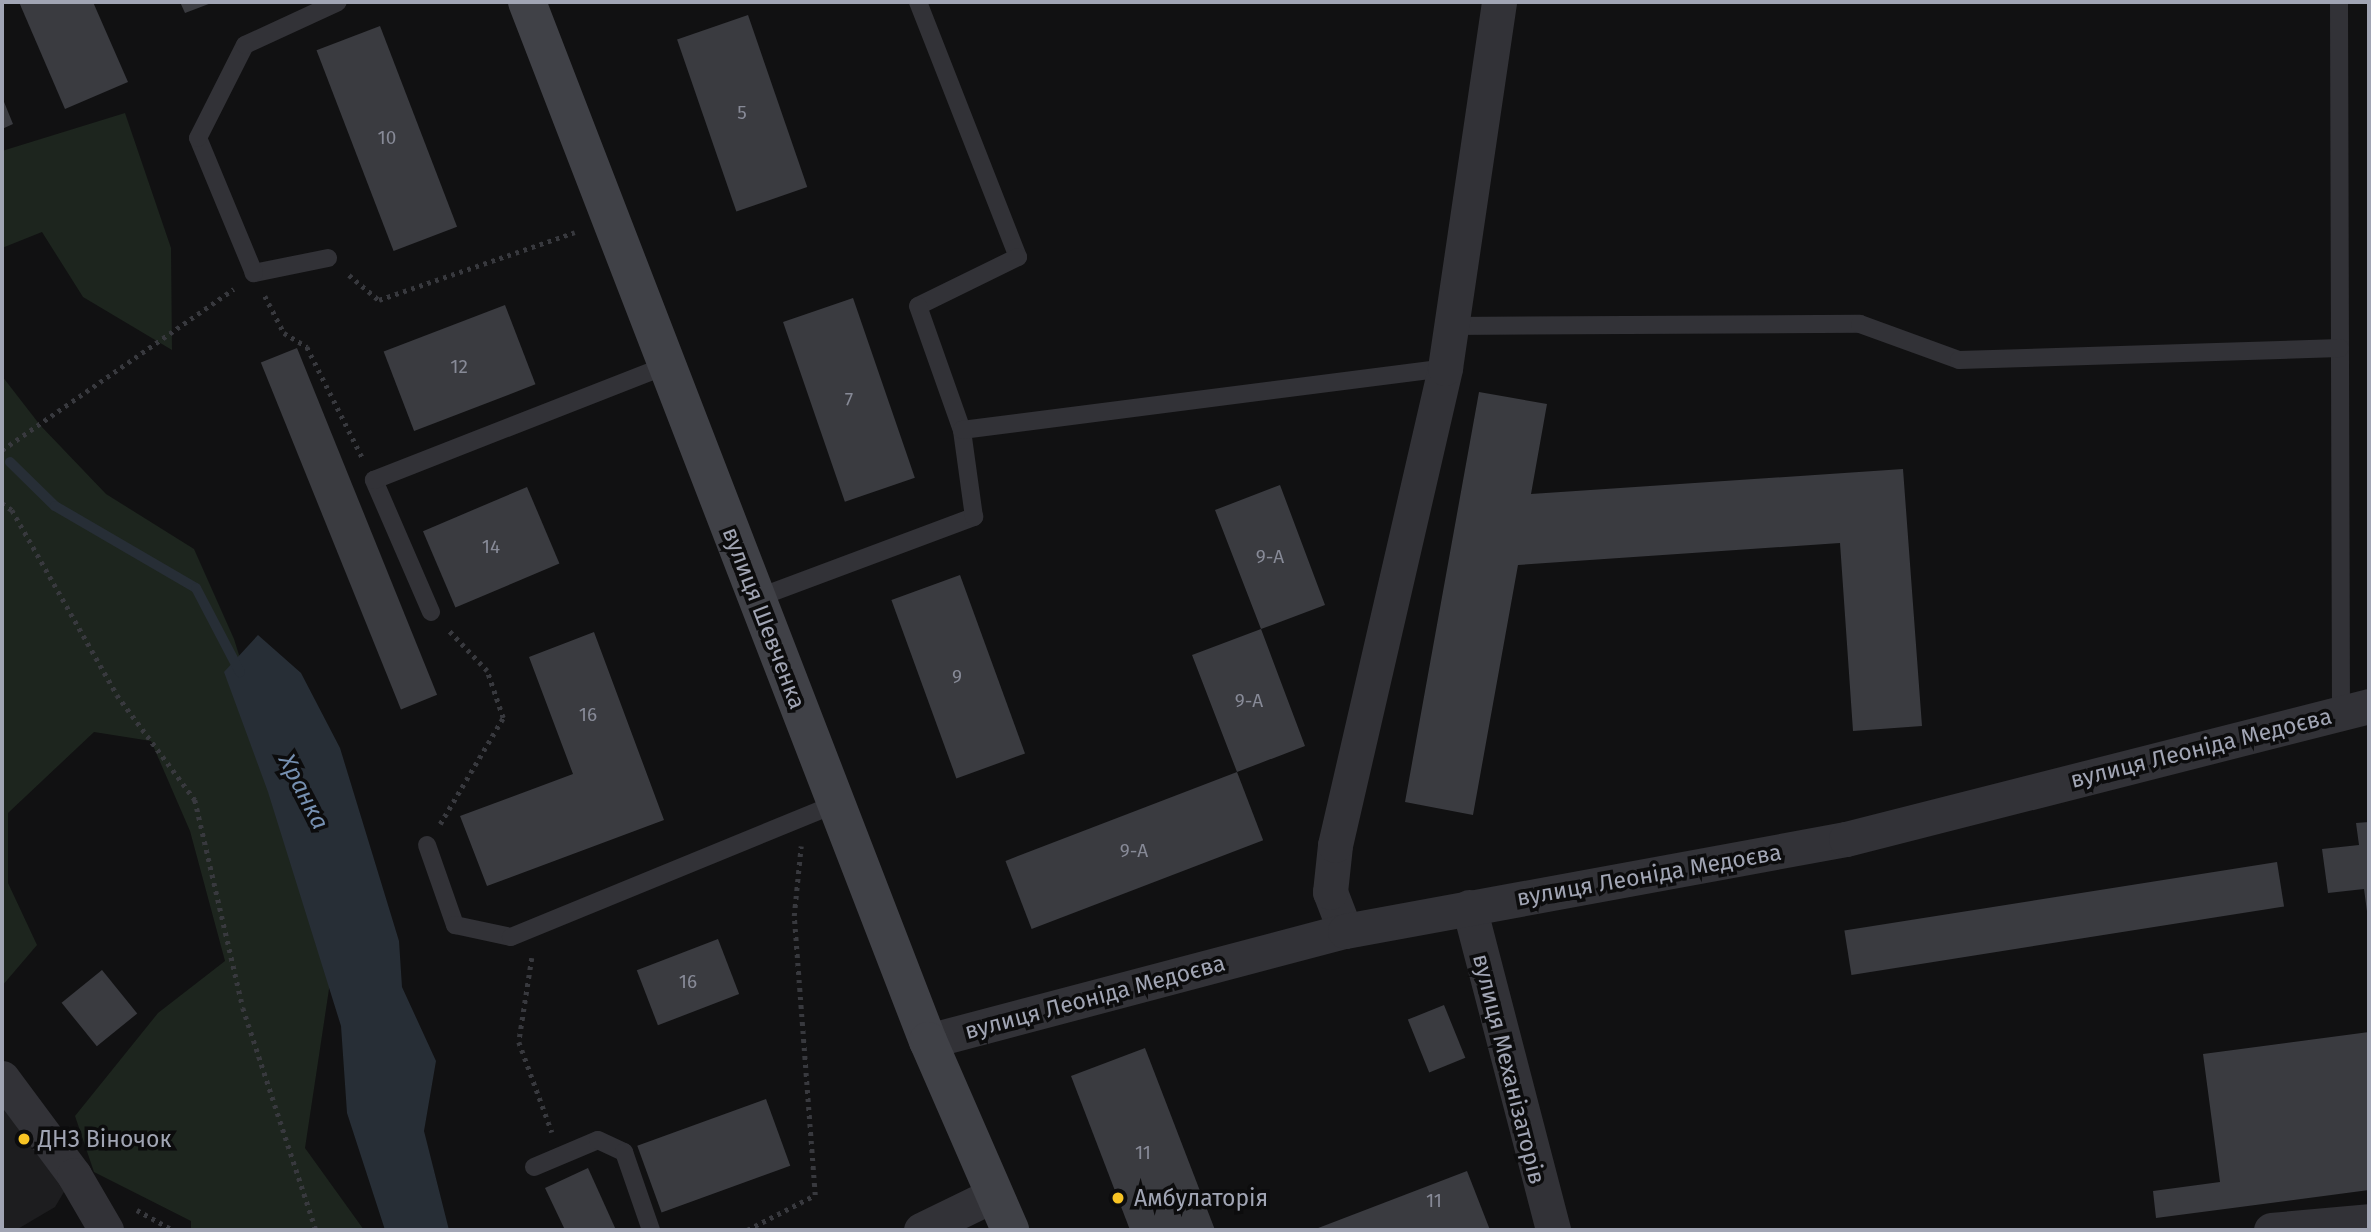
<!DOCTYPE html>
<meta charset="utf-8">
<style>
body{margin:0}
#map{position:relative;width:2371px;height:1232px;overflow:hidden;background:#111112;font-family:"Fira Sans",sans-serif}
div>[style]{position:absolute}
.built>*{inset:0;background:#1d1d1f}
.green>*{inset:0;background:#1d251e}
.water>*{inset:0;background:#272e36}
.stream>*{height:10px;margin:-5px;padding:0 5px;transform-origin:5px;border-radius:5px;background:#272e36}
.building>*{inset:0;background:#3a3b40;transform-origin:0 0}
.path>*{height:4.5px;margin-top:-2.25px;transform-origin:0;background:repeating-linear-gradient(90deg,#38393e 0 3.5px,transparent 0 8.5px)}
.lane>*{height:18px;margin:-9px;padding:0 9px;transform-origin:9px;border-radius:9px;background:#323237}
.street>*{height:35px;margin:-17.5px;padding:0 17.5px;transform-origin:17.5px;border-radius:17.5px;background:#323237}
.secondary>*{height:38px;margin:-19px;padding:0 19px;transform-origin:19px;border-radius:19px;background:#404147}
.dots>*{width:19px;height:19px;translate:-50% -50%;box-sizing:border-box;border:4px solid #0c0c0d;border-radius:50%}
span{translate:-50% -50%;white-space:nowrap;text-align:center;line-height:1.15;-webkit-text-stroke:7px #0c0c0d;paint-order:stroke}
.number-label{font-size:19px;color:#878a97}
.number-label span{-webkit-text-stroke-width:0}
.street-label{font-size:23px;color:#a1a5b4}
.poi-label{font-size:23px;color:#a1a5b4}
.left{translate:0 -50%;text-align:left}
.water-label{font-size:24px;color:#7690b1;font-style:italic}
.frame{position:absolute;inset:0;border:4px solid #a1a5b4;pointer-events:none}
</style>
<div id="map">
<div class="built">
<div style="clip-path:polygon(2px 1078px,74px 1175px,55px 1207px,16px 1230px,2px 1230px)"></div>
</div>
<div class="green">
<div style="clip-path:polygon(125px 113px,171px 248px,172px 350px,83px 297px,42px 232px,2px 248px,2px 151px)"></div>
<div style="clip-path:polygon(2px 376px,40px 425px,106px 494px,194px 549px,234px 639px,334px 956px,305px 1148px,364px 1230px,191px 1230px,191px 1221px,94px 1172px,75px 1116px,158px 1013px,225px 961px,190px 831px,151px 741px,94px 732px,8px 813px,8px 883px,37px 945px,2px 986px)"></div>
</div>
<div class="water">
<div style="clip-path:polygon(258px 635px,301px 673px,340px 748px,399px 941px,402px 987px,436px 1061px,424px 1131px,449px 1230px,385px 1230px,347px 1113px,341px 1026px,268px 792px,224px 672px)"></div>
</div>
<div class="stream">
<div style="left:10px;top:462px;width:63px;rotate:44.4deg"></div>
<div style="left:55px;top:506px;width:163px;rotate:30.2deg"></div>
<div style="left:196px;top:588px;width:95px;rotate:62.4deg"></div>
</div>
<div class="building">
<div style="clip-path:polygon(19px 2px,93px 2px,128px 82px,65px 109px)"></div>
<div style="clip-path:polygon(180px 2px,214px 2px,185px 13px)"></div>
<div style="left:748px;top:15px;width:182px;height:75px;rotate:71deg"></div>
<div style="left:380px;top:26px;width:215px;height:68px;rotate:69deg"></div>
<div style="clip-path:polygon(2px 97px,13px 124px,2px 129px)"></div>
<div style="left:853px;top:298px;width:190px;height:74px;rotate:71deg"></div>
<div style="left:505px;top:305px;width:85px;height:130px;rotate:69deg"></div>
<div style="left:297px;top:348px;width:374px;height:39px;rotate:68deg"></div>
<div style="clip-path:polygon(1479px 392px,1547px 404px,1531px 494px,1903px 469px,1922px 726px,1853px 731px,1840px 543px,1518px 565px,1473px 815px,1405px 802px)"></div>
<div style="clip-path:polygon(1280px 485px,1325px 605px,1261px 629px,1305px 746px,1237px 772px,1192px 655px,1261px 629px,1215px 510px)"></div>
<div style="left:527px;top:487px;width:83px;height:113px;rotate:67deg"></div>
<div style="left:960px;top:575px;width:190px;height:73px;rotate:70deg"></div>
<div style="clip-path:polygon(594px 632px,664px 820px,487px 886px,460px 816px,573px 774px,529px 657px)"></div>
<div style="left:1237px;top:772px;width:73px;height:248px;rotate:69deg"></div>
<div style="clip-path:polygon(2369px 822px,2369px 919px,2368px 919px,2364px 889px,2328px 893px,2322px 849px,2359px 845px,2356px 823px)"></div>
<div style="left:2277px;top:862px;width:45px;height:438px;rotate:81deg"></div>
<div style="left:718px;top:939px;width:59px;height:87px;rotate:69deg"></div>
<div style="left:102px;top:970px;width:56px;height:52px;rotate:51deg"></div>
<div style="left:1444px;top:1005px;width:57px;height:39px;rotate:68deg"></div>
<div style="clip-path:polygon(2369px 1032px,2369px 1190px,2156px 1218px,2153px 1191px,2220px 1182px,2203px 1054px)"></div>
<div style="clip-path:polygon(1145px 1048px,1215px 1230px,1130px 1230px,1071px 1076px)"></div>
<div style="left:766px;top:1099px;width:71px;height:137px;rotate:70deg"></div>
<div style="clip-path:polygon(588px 1168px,616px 1230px,565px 1230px,545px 1188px)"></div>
<div style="clip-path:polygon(1467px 1171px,1490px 1230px,1313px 1230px)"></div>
</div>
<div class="path">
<div style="left:349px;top:275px;width:39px;rotate:40deg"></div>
<div style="left:379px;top:300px;width:207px;rotate:-19.1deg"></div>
<div style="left:265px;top:296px;width:42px;rotate:62.8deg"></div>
<div style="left:284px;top:333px;width:27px;rotate:31deg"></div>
<div style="left:307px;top:347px;width:123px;rotate:63.4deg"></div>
<div style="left:2px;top:450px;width:282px;rotate:-34.8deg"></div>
<div style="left:2px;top:503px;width:12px;rotate:35deg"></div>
<div style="left:12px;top:510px;width:213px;rotate:60.4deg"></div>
<div style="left:117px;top:695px;width:131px;rotate:53.4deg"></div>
<div style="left:195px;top:800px;width:213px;rotate:77deg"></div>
<div style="left:243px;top:1008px;width:234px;rotate:71.8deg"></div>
<div style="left:440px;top:824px;width:123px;rotate:-59.3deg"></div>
<div style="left:503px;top:718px;width:50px;rotate:-108.8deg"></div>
<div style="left:487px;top:671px;width:57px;rotate:-133.6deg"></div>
<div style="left:532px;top:958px;width:85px;rotate:98.8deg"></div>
<div style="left:519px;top:1042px;width:96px;rotate:69.9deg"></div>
<div style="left:137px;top:1210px;width:41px;rotate:29.1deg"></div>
<div style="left:747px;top:1230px;width:76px;rotate:-27.2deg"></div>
<div style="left:815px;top:1195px;width:280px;rotate:-94.3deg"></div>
<div style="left:794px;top:916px;width:70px;rotate:-84.3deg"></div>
</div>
<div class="lane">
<div style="left:918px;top:2px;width:274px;rotate:68.6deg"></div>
<div style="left:1018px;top:257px;width:111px;rotate:153.9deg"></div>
<div style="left:918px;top:306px;width:132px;rotate:70.5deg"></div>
<div style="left:2339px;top:2px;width:710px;rotate:89.84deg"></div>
<div style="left:328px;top:258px;width:76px;rotate:168.5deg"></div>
<div style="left:254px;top:273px;width:146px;rotate:-112.5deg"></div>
<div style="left:198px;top:138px;width:104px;rotate:-63.2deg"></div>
<div style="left:245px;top:45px;width:102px;rotate:-24.8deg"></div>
<div style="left:1449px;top:326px;width:411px;rotate:-0.3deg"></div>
<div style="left:1860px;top:324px;width:105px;rotate:20deg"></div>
<div style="left:1959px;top:360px;width:381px;rotate:-1.8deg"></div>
<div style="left:757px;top:598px;width:232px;rotate:-20.5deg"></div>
<div style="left:974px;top:517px;width:88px;rotate:-97.9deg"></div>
<div style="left:962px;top:430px;width:487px;rotate:-7.3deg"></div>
<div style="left:431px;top:612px;width:144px;rotate:-113.4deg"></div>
<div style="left:374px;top:480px;width:315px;rotate:-21.4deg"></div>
<div style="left:427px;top:845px;width:85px;rotate:70.7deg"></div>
<div style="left:455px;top:925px;width:57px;rotate:12.1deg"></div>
<div style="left:511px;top:937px;width:351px;rotate:-22.3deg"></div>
<div style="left:534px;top:1167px;width:69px;rotate:-22.9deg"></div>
<div style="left:598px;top:1140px;width:29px;rotate:25deg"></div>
<div style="left:624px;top:1152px;width:83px;rotate:70.9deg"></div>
</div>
<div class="street">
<div style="left:1469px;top:907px;width:334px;rotate:75.4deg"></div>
<div style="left:1345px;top:931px;width:42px;rotate:-111deg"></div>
<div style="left:1330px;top:892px;width:47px;rotate:-83.9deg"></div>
<div style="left:1335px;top:845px;width:490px;rotate:-77deg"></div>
<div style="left:1445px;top:368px;width:370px;rotate:-81.6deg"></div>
<div style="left:928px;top:1041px;width:431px;rotate:-14.8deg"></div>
<div style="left:1345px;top:931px;width:509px;rotate:-10.41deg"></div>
<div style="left:1846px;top:839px;width:540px;rotate:-14.27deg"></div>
<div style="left:2px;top:1078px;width:121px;rotate:53.4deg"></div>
<div style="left:74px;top:1175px;width:64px;rotate:59.8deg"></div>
<div style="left:921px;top:1230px;width:80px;rotate:-25.9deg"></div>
<div style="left:2271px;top:1230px;width:98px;rotate:-5.2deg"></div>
</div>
<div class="secondary">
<div style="left:527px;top:2px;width:1114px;rotate:68.9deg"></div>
<div style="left:928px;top:1041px;width:206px;rotate:66.5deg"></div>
</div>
<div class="dots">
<div style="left:24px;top:1139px;background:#f8c424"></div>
<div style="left:1118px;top:1198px;background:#f8c424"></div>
</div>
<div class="number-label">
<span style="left:742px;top:113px">5</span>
<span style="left:387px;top:138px">10</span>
<span style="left:459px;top:367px">12</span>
<span style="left:849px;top:400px">7</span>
<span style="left:491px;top:547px">14</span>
<span style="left:1270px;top:557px">9-А</span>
<span style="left:957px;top:677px">9</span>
<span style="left:1249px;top:701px">9-А</span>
<span style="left:588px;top:715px">16</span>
<span style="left:1134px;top:851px">9-А</span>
<span style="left:688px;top:982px">16</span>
<span style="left:1143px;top:1153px">11</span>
<span style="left:1434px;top:1201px">11</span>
</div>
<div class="street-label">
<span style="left:764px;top:618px;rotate:69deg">вулиця Шевченка</span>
<span style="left:2201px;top:748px;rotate:-14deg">вулиця Леоніда Медоєва</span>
<span style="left:1649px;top:875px;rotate:-10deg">вулиця Леоніда Медоєва</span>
<span style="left:1095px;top:997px;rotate:-15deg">вулиця Леоніда Медоєва</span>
<span style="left:1509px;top:1069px;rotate:76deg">вулиця Механізаторів</span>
</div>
<div class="poi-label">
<span class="left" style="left:38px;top:1139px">ДНЗ Віночок</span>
<span class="left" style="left:1134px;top:1198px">Амбулаторія</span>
</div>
<div class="water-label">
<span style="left:303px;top:792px;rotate:63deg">Хранка</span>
</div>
<div class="frame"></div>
</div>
